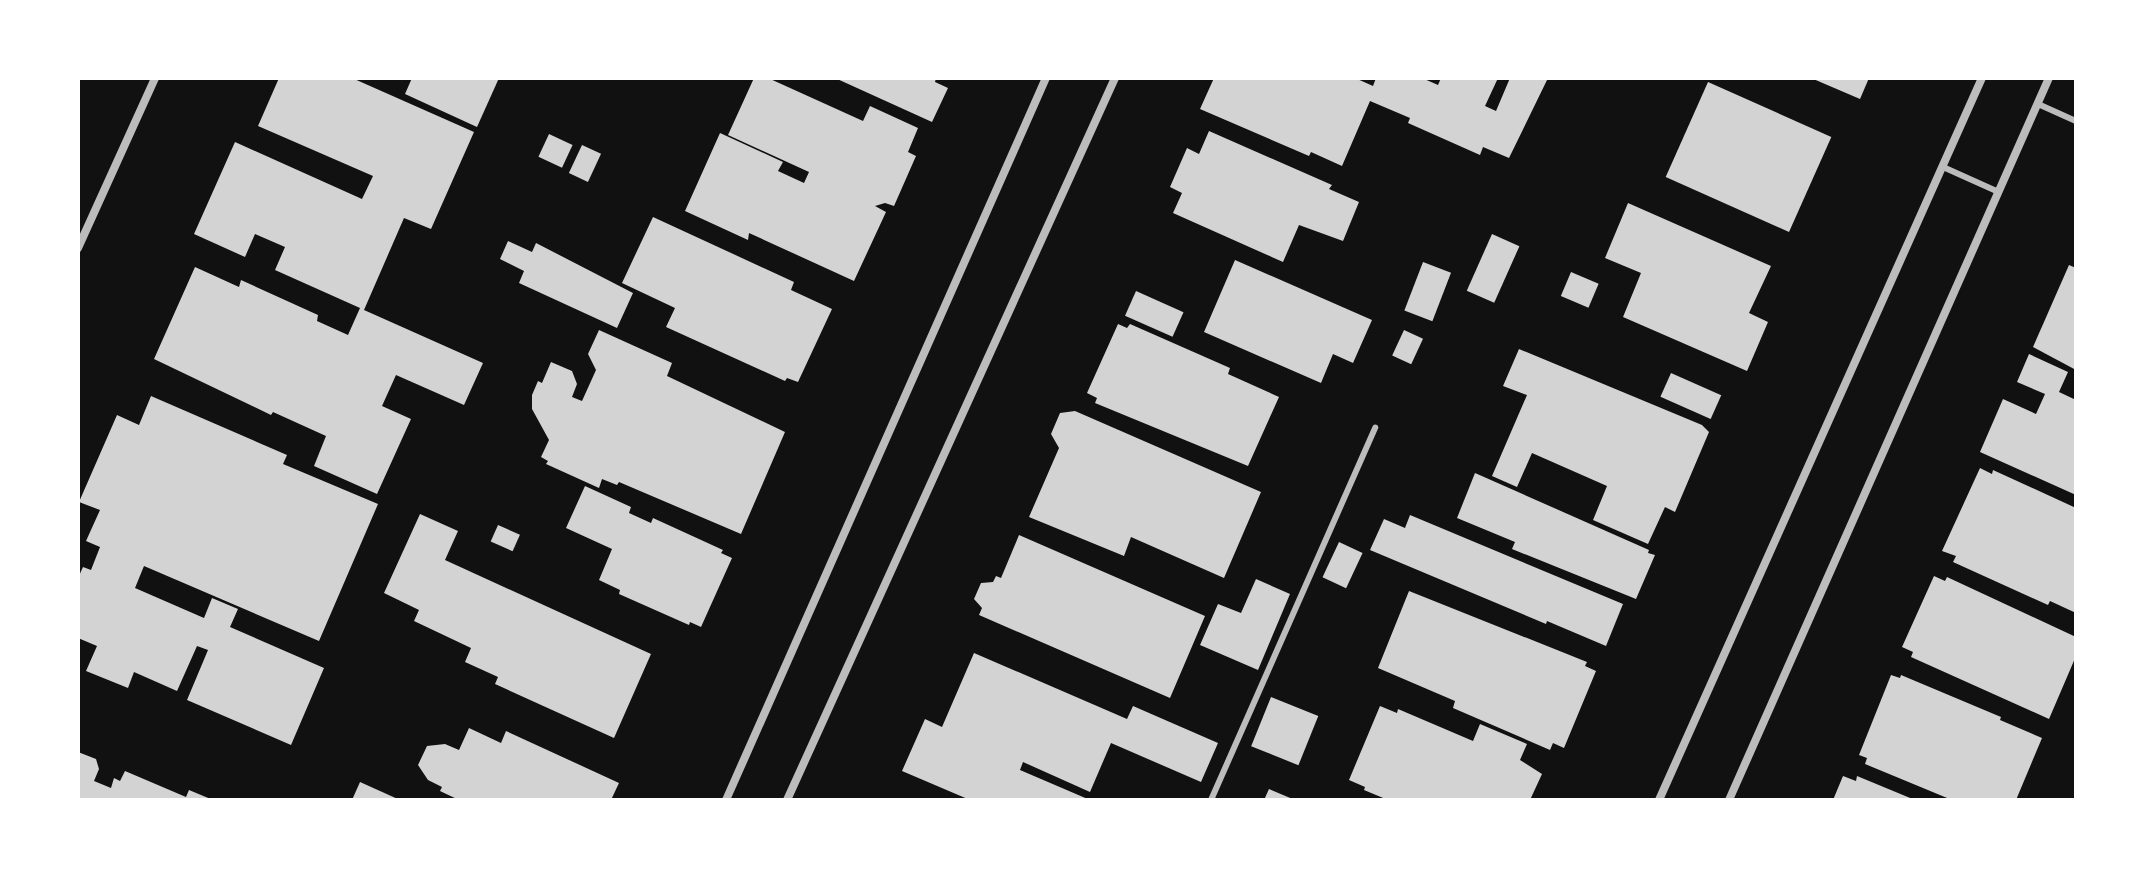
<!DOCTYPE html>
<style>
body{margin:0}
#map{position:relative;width:2154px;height:878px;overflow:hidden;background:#111;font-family:"Open Sans",sans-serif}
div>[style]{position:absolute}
.building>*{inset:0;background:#d3d3d3;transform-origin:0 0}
.service>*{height:6px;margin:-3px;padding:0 3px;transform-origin:3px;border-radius:3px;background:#bcbcbc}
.minor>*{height:8px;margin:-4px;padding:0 4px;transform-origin:4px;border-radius:4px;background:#bcbcbc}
span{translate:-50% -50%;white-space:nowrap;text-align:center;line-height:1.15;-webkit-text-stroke:6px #fff;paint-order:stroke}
.frame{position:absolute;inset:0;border:80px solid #fff;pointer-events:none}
</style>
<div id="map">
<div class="building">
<div style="clip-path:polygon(279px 78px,352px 78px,474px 132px,431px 229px,404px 218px,364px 310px,483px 363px,464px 405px,396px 375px,382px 406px,411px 419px,377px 494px,314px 466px,326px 436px,273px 412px,271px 415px,154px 359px,195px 267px,239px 287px,241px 280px,318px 315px,317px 321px,348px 335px,360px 308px,275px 270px,285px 247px,255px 234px,245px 257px,194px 234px,235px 142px,362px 199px,373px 176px,258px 126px)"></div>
<div style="clip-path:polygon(412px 78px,499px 78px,477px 127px,405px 94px)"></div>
<div style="clip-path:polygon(754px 78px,768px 78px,863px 121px,870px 106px,918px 128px,908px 152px,916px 156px,894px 206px,885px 203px,875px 206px,886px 212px,854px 281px,749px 233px,748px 240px,685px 211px,720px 133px,783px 162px,778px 171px,804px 183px,809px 172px,728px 135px)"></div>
<div style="clip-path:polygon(835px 78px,936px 78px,935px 82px,948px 88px,932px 122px)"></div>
<div style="clip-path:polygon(1214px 78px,1355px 78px,1373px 86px,1376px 78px,1422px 78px,1438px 85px,1441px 78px,1498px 78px,1485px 106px,1496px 111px,1510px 78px,1548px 78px,1509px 158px,1483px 147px,1480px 155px,1408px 123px,1410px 118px,1370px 101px,1342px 166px,1311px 152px,1309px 156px,1200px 109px)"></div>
<div style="clip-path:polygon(1811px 78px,1869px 78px,1860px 99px)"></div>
<div style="left:1708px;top:82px;width:135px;height:104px;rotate:24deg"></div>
<div style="clip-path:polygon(1209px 131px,1332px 185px,1329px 189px,1359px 202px,1343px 241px,1299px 225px,1283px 262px,1173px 213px,1182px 193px,1170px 187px,1187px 148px,1199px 154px)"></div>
<div style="left:549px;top:134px;width:26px;height:25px;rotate:25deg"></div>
<div style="left:582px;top:145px;width:21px;height:31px;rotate:25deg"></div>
<div style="clip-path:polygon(1628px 203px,1771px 266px,1749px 313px,1768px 322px,1747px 371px,1623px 317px,1641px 273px,1605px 258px)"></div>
<div style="clip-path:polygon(653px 217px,794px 282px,791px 290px,832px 309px,798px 382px,787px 378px,785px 381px,666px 327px,675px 308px,622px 283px)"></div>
<div style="left:1492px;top:234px;width:30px;height:62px;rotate:24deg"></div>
<div style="clip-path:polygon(508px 241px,532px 252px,536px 243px,633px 293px,617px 328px,519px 283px,524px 271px,500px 259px)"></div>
<div style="clip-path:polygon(1235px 260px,1372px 320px,1353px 363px,1333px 354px,1321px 383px,1204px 332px)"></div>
<div style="left:1423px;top:262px;width:30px;height:52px;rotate:21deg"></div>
<div style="clip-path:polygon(2069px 265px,2076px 268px,2076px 370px,2033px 347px)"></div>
<div style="left:1571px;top:272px;width:30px;height:26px;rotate:23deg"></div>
<div style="left:1136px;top:291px;width:52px;height:27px;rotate:24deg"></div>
<div style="clip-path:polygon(1118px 324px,1127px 328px,1130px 324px,1230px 368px,1228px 374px,1279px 397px,1248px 466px,1095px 403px,1097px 398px,1087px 393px)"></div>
<div style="clip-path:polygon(599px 330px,672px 363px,667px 376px,785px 432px,741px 534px,619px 482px,617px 485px,602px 479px,599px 488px,546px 464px,548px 461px,541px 457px,549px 440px,532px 409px,532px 395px,538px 381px,542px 383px,551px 362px,572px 371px,577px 384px,572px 397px,582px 401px,596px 370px,588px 354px)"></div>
<div style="left:1404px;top:330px;width:21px;height:28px;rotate:25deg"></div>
<div style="clip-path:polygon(1519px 349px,1702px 425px,1709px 432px,1675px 512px,1665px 507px,1648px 544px,1593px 520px,1607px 486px,1532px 453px,1517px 487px,1492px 476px,1527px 395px,1503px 386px)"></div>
<div style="clip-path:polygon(2029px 354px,2068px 372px,2059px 392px,2076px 400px,2076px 495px,1980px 452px,2003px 399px,2036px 414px,2045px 394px,2017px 382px)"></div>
<div style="left:1671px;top:373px;width:55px;height:26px;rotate:24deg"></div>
<div style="clip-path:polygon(151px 396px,287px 455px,283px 464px,378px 504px,319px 641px,144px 566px,135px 588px,204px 618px,212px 598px,238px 609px,230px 627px,324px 668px,291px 745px,187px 700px,208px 650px,197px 646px,177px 691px,134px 672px,128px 688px,86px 671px,97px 646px,78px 638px,78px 578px,83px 567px,91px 570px,100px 547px,86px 541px,100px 510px,79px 502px,117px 415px,139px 425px)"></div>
<div style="clip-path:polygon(1075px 411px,1261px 492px,1224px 578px,1131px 537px,1124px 556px,1029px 517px,1059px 448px,1051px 434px,1060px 413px)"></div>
<div style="clip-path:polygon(1980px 468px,1992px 474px,1993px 470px,2076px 508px,2076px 613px,2050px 601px,2048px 605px,1953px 562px,1956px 556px,1942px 551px)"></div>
<div style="clip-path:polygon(1475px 473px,1649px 550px,1648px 553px,1655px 555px,1636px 599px,1512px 549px,1515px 542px,1457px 518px)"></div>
<div style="clip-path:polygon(585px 486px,631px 507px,629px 513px,651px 523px,653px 518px,723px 550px,721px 553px,732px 558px,701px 627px,690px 622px,689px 625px,619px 594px,620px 590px,599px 580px,612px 549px,566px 528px)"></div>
<div style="clip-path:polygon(420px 514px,458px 531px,445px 560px,651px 654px,614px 738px,495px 684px,498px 677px,465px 662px,471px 648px,414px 621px,419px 610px,384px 593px)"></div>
<div style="clip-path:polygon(1410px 515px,1623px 604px,1606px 646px,1547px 621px,1546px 624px,1370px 550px,1384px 519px,1405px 528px)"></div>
<div style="left:498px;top:525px;width:24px;height:18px;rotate:24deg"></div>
<div style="clip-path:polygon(1019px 535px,1205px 616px,1170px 698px,979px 615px,982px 608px,974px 599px,981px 583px,993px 582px,996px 576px,1001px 578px)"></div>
<div style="left:1339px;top:542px;width:26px;height:39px;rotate:25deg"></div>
<div style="clip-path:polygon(1934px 576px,1945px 581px,1947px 577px,2076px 637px,2076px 656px,2049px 719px,1911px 657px,1913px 652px,1902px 647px)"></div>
<div style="clip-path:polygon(1256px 579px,1290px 594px,1258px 670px,1200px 645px,1218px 604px,1241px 613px)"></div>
<div style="clip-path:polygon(1409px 591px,1587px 662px,1585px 666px,1596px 671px,1564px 748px,1553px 743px,1550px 750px,1453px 708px,1455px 701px,1378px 668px)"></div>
<div style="clip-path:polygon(974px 653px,1127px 719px,1133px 706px,1218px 743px,1201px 782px,1111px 743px,1090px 792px,1023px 762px,1020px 770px,1090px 800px,970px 800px,902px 771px,925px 719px,942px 727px)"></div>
<div style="clip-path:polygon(1891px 675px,1900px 678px,1901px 675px,2001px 717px,2000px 720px,2042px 738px,2016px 800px,1952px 800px,1865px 764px,1867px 758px,1859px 755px)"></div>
<div style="left:1271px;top:697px;width:51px;height:53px;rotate:22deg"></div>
<div style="clip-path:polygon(1380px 706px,1397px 713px,1398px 709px,1473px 741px,1480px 724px,1527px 744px,1520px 760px,1542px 774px,1530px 800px,1388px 800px,1364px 790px,1365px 787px,1349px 780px)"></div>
<div style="clip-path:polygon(469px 728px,501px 743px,506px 731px,619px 783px,611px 800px,459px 800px,440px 791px,442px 787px,428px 780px,418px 765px,427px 746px,445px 744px,459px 750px)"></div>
<div style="clip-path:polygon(78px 752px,96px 759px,99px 769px,94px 781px,111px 788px,114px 778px,120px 781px,125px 771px,186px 797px,189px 790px,213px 800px,78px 800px)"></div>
<div style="clip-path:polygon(1843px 776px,1856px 781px,1857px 776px,1915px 800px,1833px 800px)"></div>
<div style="clip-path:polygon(360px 782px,400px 800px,352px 800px)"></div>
<div style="clip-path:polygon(1269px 789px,1295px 800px,1264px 800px)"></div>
</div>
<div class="service">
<div style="left:2038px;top:104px;width:42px;rotate:24.1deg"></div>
<div style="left:1943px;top:167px;width:61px;rotate:24.1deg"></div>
<div style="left:1211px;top:800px;width:407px;rotate:-66.2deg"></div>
</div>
<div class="minor">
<div style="left:78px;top:248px;width:187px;rotate:-65.6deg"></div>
<div style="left:726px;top:800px;width:790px;rotate:-66.1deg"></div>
<div style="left:787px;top:800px;width:793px;rotate:-65.57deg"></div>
<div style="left:1659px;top:800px;width:791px;rotate:-65.9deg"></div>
<div style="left:1729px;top:800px;width:790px;rotate:-66.1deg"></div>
</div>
<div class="frame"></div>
</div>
